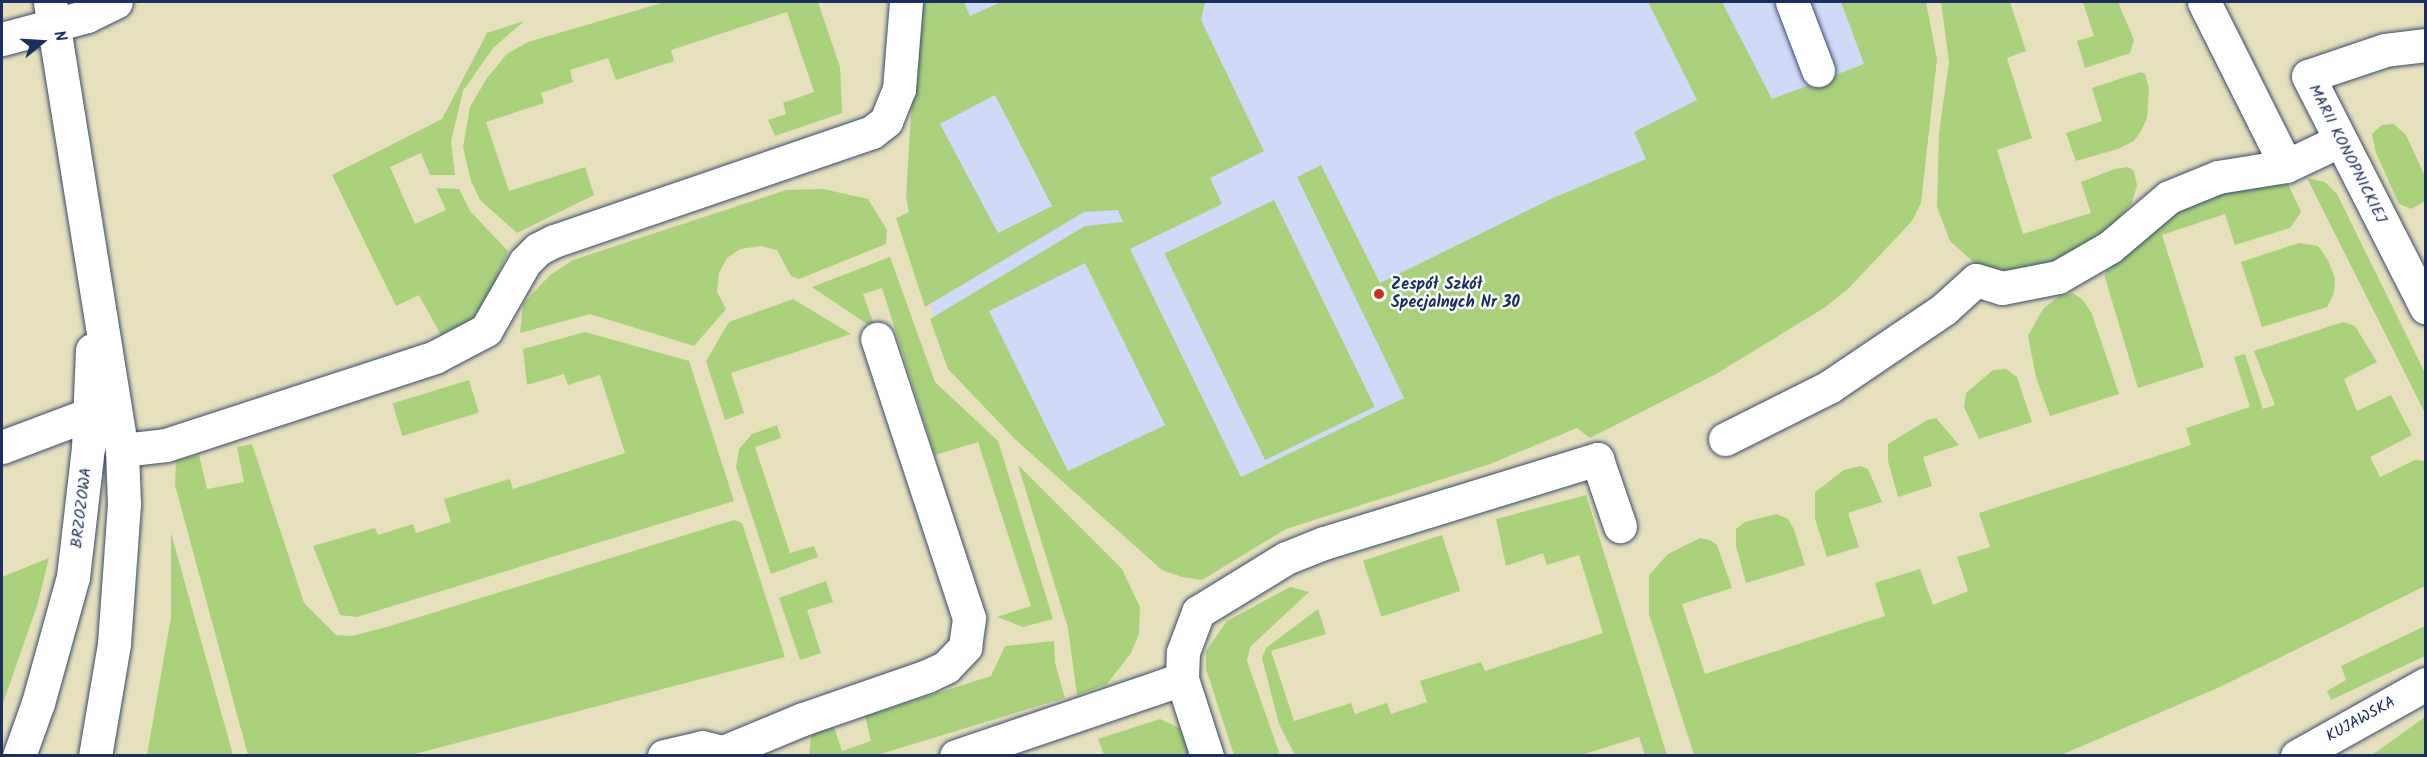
<!DOCTYPE html>
<meta charset="utf-8">
<style>
body{margin:0}
#map{position:relative;width:2427px;height:757px;overflow:hidden;background:#e6e0bc;font-family:Kalam,sans-serif}
div>[style]{position:absolute}
.built>*{inset:0;background:#d1d9f9}
.green>*{inset:0;background:#a9d17c;transform-origin:0 0}
.roads{filter:drop-shadow(0 0 2px #394a6c) drop-shadow(0 0 2px #394a6c)}
.minor>*{height:33px;margin:-16.5px;padding:0 16.5px;transform-origin:16.5px;border-radius:16.5px;background:#fff}
.major>*{height:33px;margin:-16.5px;padding:0 16.5px;transform-origin:16.5px;border-radius:16.5px;background:#fff}
.dots>*{width:16px;height:16px;translate:-50% -50%;box-sizing:border-box;border:3px solid #fff;border-radius:50%}
span{translate:-50% -50%;white-space:nowrap;text-align:center;line-height:1.15;-webkit-text-stroke:5px #fff;paint-order:stroke}
.street-label{font-size:16px;color:#1b2f5e}
.poi-label{font-size:16px;color:#1b2f5e;font-weight:700}
.left{translate:0 -50%;text-align:left}
.frame{position:absolute;inset:0;border:3px solid #1b2f5e;pointer-events:none}
.north{position:absolute;left:12px;top:12px;width:60px;height:60px;-webkit-text-stroke:4px #fff;paint-order:stroke;rotate:72deg;font-size:16px;font-weight:700;line-height:24px;text-align:center;color:#1b2f5e}
.north::after{content:'';display:block;margin:auto;width:21px;height:27px;background:#1b2f5e;clip-path:polygon(50% 0,100% 100%,50% 72%,0 100%)}
</style>
<div id="map">
<div class="built">
<div style="clip-path:polygon(918px 2px,1852px 2px,1878px 72px,1172px 567px,949px 362px,922px 278px,906px 196px)"></div>
</div>
<div class="green">
<div style="clip-path:polygon(665px 2px,818px 2px,840px 67px,842px 113px,775px 136px,768px 120px,786px 114px,783px 103px,814px 92px,787px 12px,671px 50px,674px 61px,616px 80px,608px 58px,570px 70px,573px 82px,541px 93px,544px 103px,486px 122px,509px 191px,585px 167px,594px 195px,517px 233px,480px 200px,471px 181px,463px 147px,470px 107px,487px 78px,507px 54px,528px 42px)"></div>
<div style="clip-path:polygon(evenodd,918px 2px,964px 2px,970px 16px,1001px 2px,1205px 2px,1201px 20px,1264px 151px,1210px 178px,1222px 204px,1130px 249px,1241px 477px,1404px 398px,1297px 177px,1321px 165px,1380px 283px,1553px 198px,1646px 159px,1634px 132px,1697px 100px,1648px 2px,1722px 2px,1772px 99px,1864px 64px,1841px 2px,1926px 2px,1937px 59px,1921px 203px,1912px 221px,1848px 289px,1824px 308px,1716px 374px,1590px 438px,1577px 428px,1490px 464px,1286px 529px,1202px 580px,1182px 577px,1162px 570px,1017px 441px,948px 369px,930px 319px,1085px 226px,1123px 222px,1118px 210px,1084px 212px,925px 307px,896px 218px,909px 212px,906px 196px,918px 2px,995px 95px,1052px 206px,998px 233px,940px 124px,995px 95px,918px 2px,1085px 263px,1165px 425px,1068px 471px,989px 311px,1085px 263px)"></div>
<div style="clip-path:polygon(1941px 2px,2010px 2px,2026px 51px,2007px 58px,2032px 138px,1997px 150px,2023px 234px,2091px 213px,2081px 182px,2115px 169px,2128px 167px,2134px 171px,2137px 185px,2132px 203px,2106px 233px,2072px 259px,2014px 272px,1979px 267px,1950px 241px,1937px 207px,1939px 133px,1949px 62px)"></div>
<div style="clip-path:polygon(2083px 2px,2118px 2px,2134px 40px,2130px 53px,2085px 68px,2077px 41px,2094px 36px)"></div>
<div style="clip-path:polygon(524px 21px,493px 48px,463px 91px,451px 141px,455px 175px,430px 175px,421px 153px,390px 167px,415px 224px,446px 210px,436px 188px,459px 189px,470px 211px,508px 251px,488px 299px,472px 320px,442px 337px,419px 295px,396px 306px,332px 175px,442px 119px,487px 33px)"></div>
<div style="clip-path:polygon(2141px 72px,2145px 74px,2149px 89px,2147px 118px,2141px 131px,2134px 141px,2118px 149px,2076px 161px,2066px 133px,2102px 121px,2092px 88px)"></div>
<div style="clip-path:polygon(2394px 124px,2406px 135px,2425px 176px,2425px 201px,2411px 209px,2399px 204px,2376px 153px,2372px 134px,2382px 125px)"></div>
<div style="clip-path:polygon(2307px 178px,2325px 182px,2337px 194px,2425px 373px,2425px 413px)"></div>
<div style="clip-path:polygon(2288px 184px,2301px 212px,2290px 228px,2235px 245px,2225px 214px,2162px 235px,2204px 367px,2138px 388px,2104px 274px,2149px 227px,2212px 192px)"></div>
<div style="clip-path:polygon(823px 189px,868px 199px,887px 230px,886px 244px,799px 279px,791px 276px,777px 250px,761px 246px,740px 249px,727px 258px,719px 273px,717px 292px,726px 309px,694px 346px,590px 314px,520px 333px,523px 304px,550px 275px,573px 260px,786px 190px)"></div>
<div style="left:1274px;top:200px;width:230px;height:122px;rotate:64deg"></div>
<div style="clip-path:polygon(2299px 243px,2318px 246px,2328px 260px,2335px 279px,2334px 293px,2327px 307px,2262px 327px,2241px 262px)"></div>
<div style="clip-path:polygon(890px 257px,935px 382px,998px 441px,1053px 619px,1023px 627px,997px 617px,1031px 606px,978px 442px,935px 455px,882px 288px,863px 294px,876px 330px,812px 287px)"></div>
<div style="clip-path:polygon(2073px 293px,2083px 300px,2092px 314px,2119px 394px,2050px 416px,2036px 377px,2028px 336px,2043px 309px,2059px 296px)"></div>
<div style="clip-path:polygon(793px 299px,851px 334px,731px 373px,744px 413px,725px 420px,706px 361px,729px 322px)"></div>
<div style="clip-path:polygon(2343px 322px,2355px 326px,2377px 362px,2344px 379px,2357px 411px,2391px 395px,2412px 435px,2370px 457px,2380px 477px,2415px 460px,2425px 461px,2425px 586px,2222px 686px,2061px 755px,1694px 755px,1649px 614px,1649px 575px,1668px 554px,1700px 538px,1710px 540px,1717px 545px,1732px 588px,1682px 604px,1705px 674px,1885px 616px,1875px 583px,1920px 569px,1933px 605px,1968px 591px,1957px 557px,1990px 547px,1979px 513px,2191px 445px,2186px 428px,2250px 407px,2234px 357px,2245px 354px,2263px 409px,2275px 405px,2254px 351px)"></div>
<div style="clip-path:polygon(585px 332px,689px 361px,734px 501px,357px 617px,340px 615px,313px 546px,375px 528px,378px 535px,413px 524px,416px 533px,451px 522px,444px 499px,510px 479px,513px 489px,625px 453px,600px 375px,568px 385px,564px 374px,527px 385px,523px 349px)"></div>
<div style="clip-path:polygon(2006px 369px,2017px 377px,2032px 422px,1979px 439px,1964px 407px,1966px 393px,1993px 370px)"></div>
<div style="left:469px;top:380px;width:34px;height:80px;rotate:73deg"></div>
<div style="clip-path:polygon(1936px 418px,1959px 445px,1923px 457px,1932px 486px,1898px 497px,1888px 461px,1888px 444px,1927px 420px)"></div>
<div style="clip-path:polygon(777px 425px,781px 438px,755px 447px,790px 553px,814px 546px,818px 557px,771px 574px,736px 467px,739px 449px,752px 434px)"></div>
<div style="clip-path:polygon(252px 444px,304px 603px,336px 635px,352px 636px,390px 626px,734px 520px,742px 523px,785px 657px,411px 755px,248px 755px,175px 485px,176px 461px,199px 455px,207px 489px,244px 482px,237px 447px)"></div>
<div style="clip-path:polygon(1018px 465px,1122px 569px,1140px 607px,1139px 634px,1131px 653px,1107px 684px,1077px 695px,1068px 628px)"></div>
<div style="clip-path:polygon(1861px 466px,1868px 469px,1882px 502px,1848px 513px,1859px 547px,1827px 557px,1815px 519px,1815px 492px,1844px 470px)"></div>
<div style="clip-path:polygon(1586px 495px,1667px 755px,1645px 755px,1639px 737px,1581px 755px,1295px 755px,1279px 724px,1262px 658px,1266px 648px,1318px 609px,1326px 634px,1271px 651px,1294px 721px,1351px 703px,1355px 714px,1387px 703px,1391px 714px,1427px 702px,1420px 681px,1481px 662px,1485px 671px,1603px 633px,1579px 555px,1547px 565px,1543px 553px,1506px 566px,1496px 519px)"></div>
<div style="clip-path:polygon(1777px 514px,1788px 519px,1794px 529px,1805px 565px,1746px 583px,1736px 546px,1736px 529px,1745px 522px)"></div>
<div style="clip-path:polygon(171px 533px,233px 755px,147px 755px,171px 617px)"></div>
<div style="left:1442px;top:535px;width:59px;height:83px;rotate:72deg"></div>
<div style="clip-path:polygon(49px 558px,37px 606px,2px 706px,2px 577px)"></div>
<div style="clip-path:polygon(826px 581px,833px 602px,807px 610px,821px 653px,800px 660px,779px 598px)"></div>
<div style="clip-path:polygon(1290px 587px,1309px 592px,1250px 647px,1247px 661px,1280px 755px,1234px 755px,1206px 669px,1206px 651px,1227px 621px)"></div>
<div style="clip-path:polygon(2425px 626px,2425px 656px,2331px 700px,2327px 691px,2346px 680px,2341px 666px)"></div>
<div style="clip-path:polygon(1054px 641px,1055px 663px,1065px 698px,877px 755px,809px 755px,811px 736px,819px 732px,834px 727px,842px 751px,871px 741px,865px 716px,991px 676px,1005px 646px)"></div>
<div style="clip-path:polygon(2425px 717px,2425px 755px,2372px 755px,2400px 735px)"></div>
<div style="clip-path:polygon(1160px 719px,1186px 731px,1194px 755px,1104px 755px,1098px 739px)"></div>
</div>
<div class="roads">
<div class="minor">
<div style="left:50px;top:2px;width:454px;rotate:80.9deg"></div>
<div style="left:122px;top:450px;width:54px;rotate:87.9deg"></div>
<div style="left:124px;top:504px;width:140px;rotate:94.1deg"></div>
<div style="left:114px;top:644px;width:114px;rotate:99.6deg"></div>
<div style="left:1792px;top:2px;width:73px;rotate:69.1deg"></div>
<div style="left:2204px;top:2px;width:183px;rotate:63.4deg"></div>
<div style="left:2px;top:39px;width:88px;rotate:-15.1deg"></div>
<div style="left:87px;top:16px;width:32px;rotate:-26deg"></div>
<div style="left:2426px;top:45px;width:41px;rotate:173deg"></div>
<div style="left:2385px;top:50px;width:81px;rotate:161.3deg"></div>
<div style="left:2308px;top:76px;width:260px;rotate:63deg"></div>
<div style="left:1725px;top:439px;width:116px;rotate:-26.6deg"></div>
<div style="left:1829px;top:387px;width:139px;rotate:-34.1deg"></div>
<div style="left:1944px;top:309px;width:43px;rotate:-42.2deg"></div>
<div style="left:1976px;top:280px;width:27px;rotate:17deg"></div>
<div style="left:2002px;top:288px;width:57px;rotate:-11.1deg"></div>
<div style="left:2058px;top:277px;width:60px;rotate:-30deg"></div>
<div style="left:2110px;top:247px;width:77px;rotate:-40.3deg"></div>
<div style="left:2169px;top:197px;width:53px;rotate:-22.2deg"></div>
<div style="left:2218px;top:177px;width:69px;rotate:-9.2deg"></div>
<div style="left:2286px;top:166px;width:59px;rotate:-25.3deg"></div>
<div style="left:2px;top:447px;width:94px;rotate:-20.6deg"></div>
<div style="left:122px;top:450px;width:44px;rotate:-6.5deg"></div>
<div style="left:166px;top:445px;width:283px;rotate:-18.1deg"></div>
<div style="left:435px;top:357px;width:58px;rotate:-27.9deg"></div>
<div style="left:486px;top:330px;width:78px;rotate:-60.2deg"></div>
<div style="left:525px;top:262px;width:18px;rotate:-45deg"></div>
<div style="left:538px;top:249px;width:18px;rotate:-27deg"></div>
<div style="left:554px;top:241px;width:336px;rotate:-18.9deg"></div>
<div style="left:872px;top:132px;width:18px;rotate:-38deg"></div>
<div style="left:886px;top:121px;width:35px;rotate:-68deg"></div>
<div style="left:899px;top:89px;width:87px;rotate:-85.4deg"></div>
<div style="left:728px;top:750px;width:81px;rotate:-22.5deg"></div>
<div style="left:803px;top:719px;width:131px;rotate:-19.1deg"></div>
<div style="left:927px;top:676px;width:21px;rotate:-25deg"></div>
<div style="left:946px;top:667px;width:28px;rotate:-46deg"></div>
<div style="left:965px;top:647px;width:29px;rotate:-82deg"></div>
<div style="left:969px;top:618px;width:294px;rotate:-108.2deg"></div>
<div style="left:19px;top:756px;width:56px;rotate:-70.3deg"></div>
<div style="left:38px;top:703px;width:131px;rotate:-74.5deg"></div>
<div style="left:73px;top:577px;width:130px;rotate:-83.4deg"></div>
<div style="left:88px;top:448px;width:98px;rotate:-87.7deg"></div>
<div style="left:664px;top:756px;width:39px;rotate:-13deg"></div>
<div style="left:702px;top:747px;width:37px;rotate:14deg"></div>
<div style="left:956px;top:756px;width:239px;rotate:-18.8deg"></div>
<div style="left:1207px;top:756px;width:81px;rotate:-108deg"></div>
<div style="left:1182px;top:679px;width:27px;rotate:-88deg"></div>
<div style="left:1183px;top:652px;width:43px;rotate:-69.4deg"></div>
<div style="left:1198px;top:612px;width:103px;rotate:-31.5deg"></div>
<div style="left:1286px;top:558px;width:41px;rotate:-21.5deg"></div>
<div style="left:1324px;top:543px;width:286px;rotate:-17.1deg"></div>
<div style="left:1597px;top:459px;width:71px;rotate:71.1deg"></div>
</div>
<div class="major">
<div style="left:2297px;top:756px;width:148px;rotate:-29.2deg"></div>
</div>
</div>
<div class="dots">
<div style="left:1379px;top:294px;background:#c8321e"></div>
</div>
<div class="street-label">
<span style="left:2347px;top:154px;rotate:63deg">MARII KONOPNICKIEJ</span>
<span style="left:82px;top:508px;rotate:-83deg">BRZOZOWA</span>
<span style="left:2361px;top:720px;rotate:-29deg">KUJAWSKA</span>
</div>
<div class="poi-label">
<span class="left" style="left:1391px;top:294px">Zespół Szkół<br>Specjalnych Nr 30</span>
</div>
<div class="frame"></div>
<div class="north">N</div>
</div>
